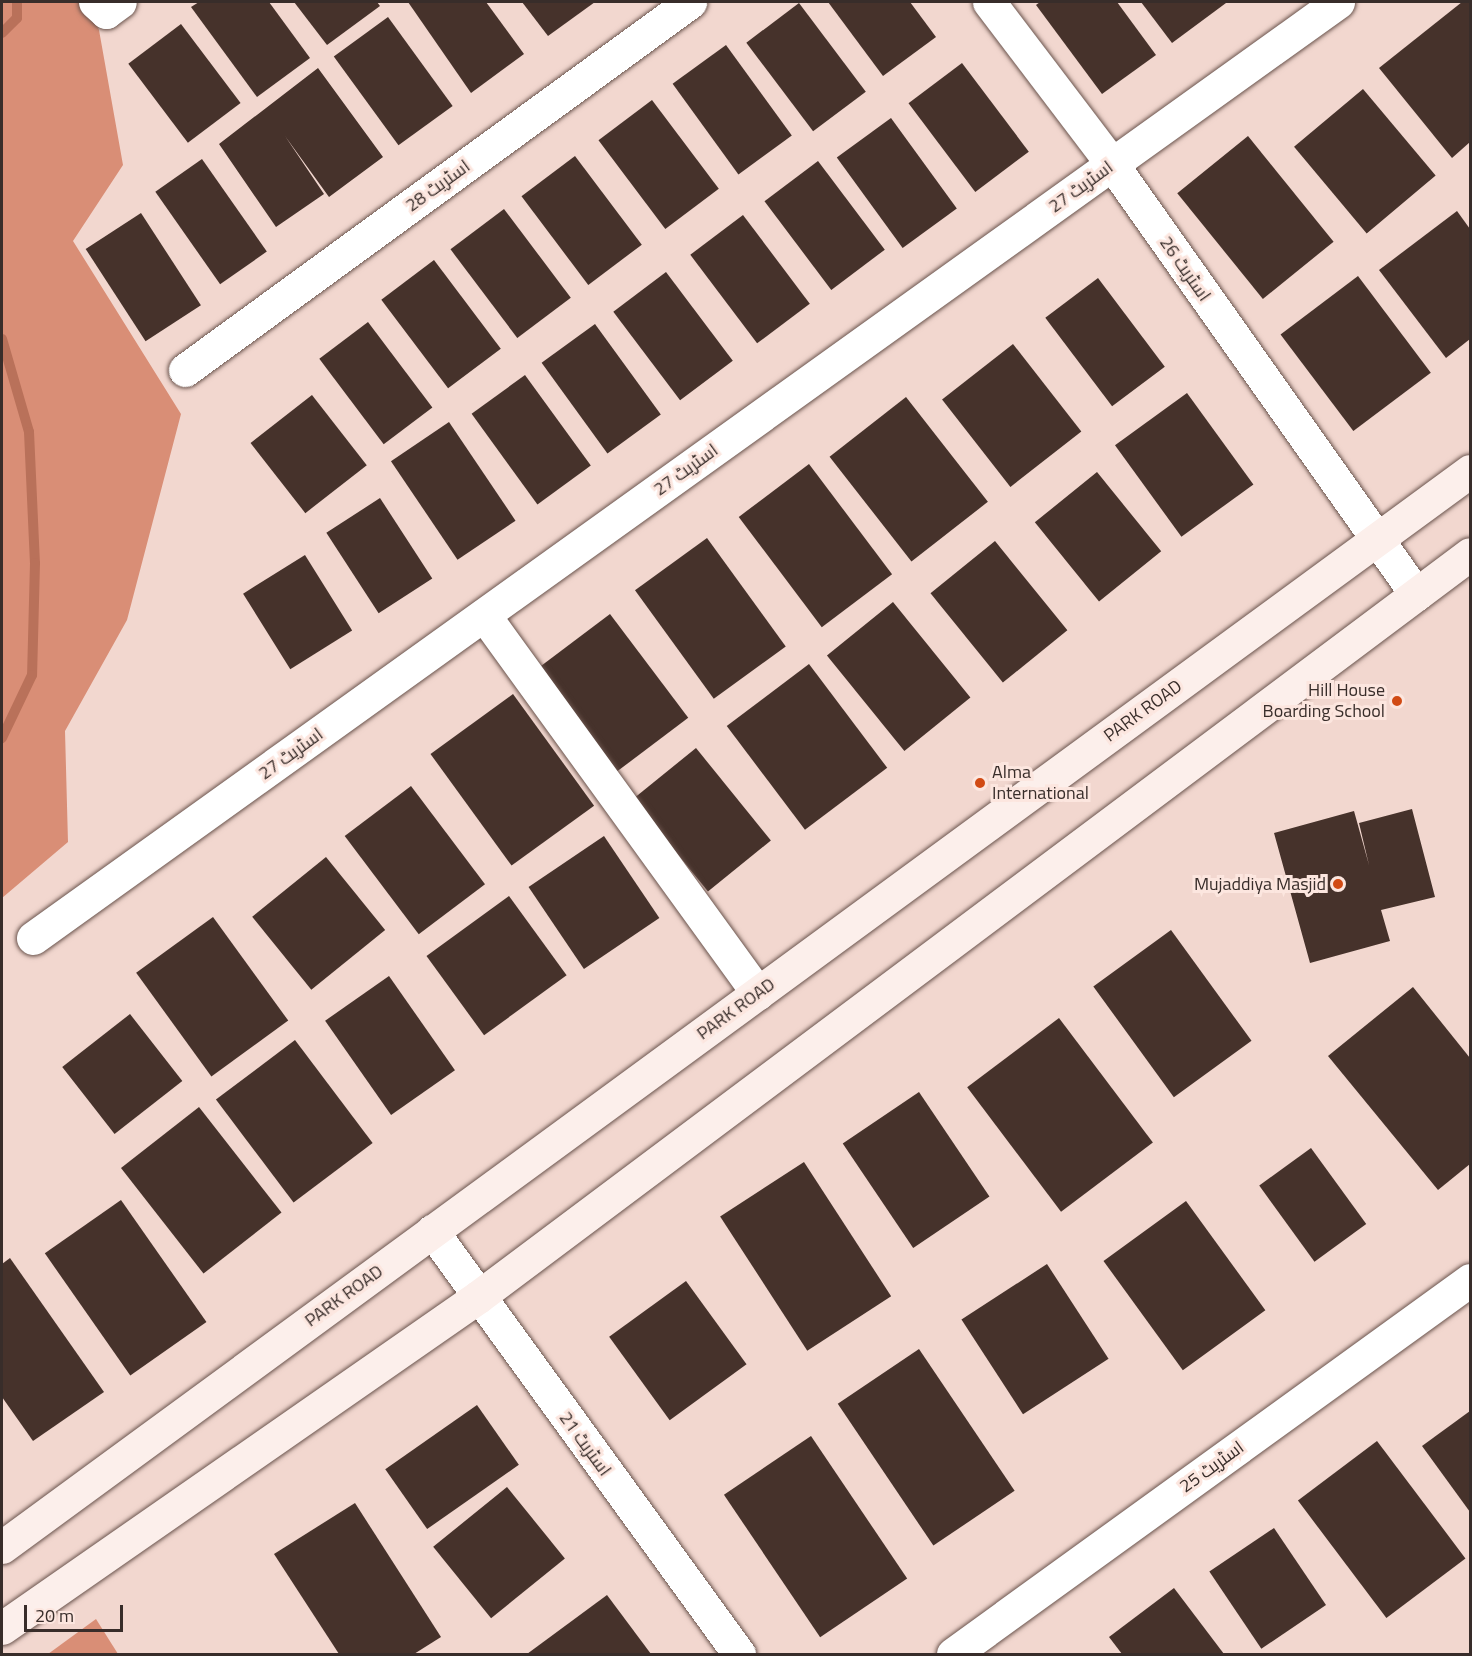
<!DOCTYPE html>
<meta charset="utf-8">
<style>
body{margin:0}
#map{position:relative;width:1472px;height:1656px;overflow:hidden;background:#f2d7cf;font-family:"Titillium Web",Cairo,sans-serif}
div>[style]{position:absolute}
.forest>*{inset:0;background:#d98e76}
.stream>*{height:10px;margin:-5px;padding:0 5px;transform-origin:5px;border-radius:5px;background:#b9715a}
.building>*{inset:0;background:#46322b;transform-origin:0 0}
.roads{filter:drop-shadow(0 0 2px #6a544d) drop-shadow(0 0 2px #6a544d)}
.street>*{height:33px;margin:-16.5px;padding:0 16.5px;transform-origin:16.5px;border-radius:16.5px;background:#fff}
.secondary>*{height:33px;margin:-16.5px;padding:0 16.5px;transform-origin:16.5px;border-radius:16.5px;background:#fcefeb}
.dots>*{width:16px;height:16px;translate:-50% -50%;box-sizing:border-box;border:3px solid #fce6df;border-radius:50%}
span{translate:-50% -50%;white-space:nowrap;text-align:center;line-height:1.15;-webkit-text-stroke:6px #fce6df;paint-order:stroke}
.street-label{font-size:18px;color:#382d2a}
.poi-label{font-size:18px;color:#382d2a}
.right{translate:-100% -50%;text-align:right}
.left{translate:0 -50%;text-align:left}
.frame{position:absolute;inset:0;border:3px solid #382d2a;pointer-events:none}
.scale{position:absolute;left:24px;top:1605px;width:99px;height:27px;box-sizing:border-box;border:3px solid #382d2a;border-top:0;padding-left:8px;font-size:18px;line-height:21px;white-space:nowrap;color:#382d2a;-webkit-text-stroke:4px #fce6df;paint-order:stroke}
</style>
<div id="map">
<div class="forest">
<div style="clip-path:polygon(2px 2px,87px 2px,99px 30px,123px 165px,73px 241px,181px 414px,127px 620px,65px 731px,68px 842px,2px 898px)"></div>
<div style="clip-path:polygon(96px 1619px,118px 1654px,48px 1654px)"></div>
</div>
<div class="stream">
<div style="left:2px;top:33px;width:21px;rotate:-45deg"></div>
<div style="left:17px;top:18px;width:16px;rotate:-90deg"></div>
<div style="left:2px;top:339px;width:97px;rotate:73.8deg"></div>
<div style="left:29px;top:432px;width:131px;rotate:87.4deg"></div>
<div style="left:35px;top:563px;width:112px;rotate:91.5deg"></div>
<div style="left:32px;top:675px;width:70px;rotate:115.5deg"></div>
</div>
<div class="building">
<div style="clip-path:polygon(199px 2px,269px 2px,310px 58px,257px 97px,191px 7px)"></div>
<div style="clip-path:polygon(294px 2px,377px 2px,380px 6px,327px 45px)"></div>
<div style="clip-path:polygon(408px 2px,486px 2px,524px 54px,471px 93px)"></div>
<div style="clip-path:polygon(522px 2px,595px 2px,548px 36px)"></div>
<div style="clip-path:polygon(828px 2px,910px 2px,936px 37px,883px 76px)"></div>
<div style="clip-path:polygon(1040px 2px,1117px 2px,1156px 55px,1102px 94px,1036px 5px)"></div>
<div style="clip-path:polygon(1141px 2px,1224px 2px,1226px 3px,1172px 43px)"></div>
<div style="clip-path:polygon(1462px 2px,1470px 2px,1470px 142px,1452px 158px,1379px 68px)"></div>
<div style="left:799px;top:3px;width:111px;height:66px;rotate:53deg"></div>
<div style="left:388px;top:17px;width:110px;height:67px;rotate:54deg"></div>
<div style="left:181px;top:24px;width:99px;height:66px;rotate:53deg"></div>
<div style="left:726px;top:45px;width:112px;height:66px;rotate:54deg"></div>
<div style="left:962px;top:63px;width:111px;height:67px;rotate:53deg"></div>
<div style="clip-path:polygon(318px 68px,383px 157px,329px 197px,285px 136px,324px 194px,276px 227px,219px 144px)"></div>
<div style="left:1363px;top:89px;width:113px;height:90px;rotate:50deg"></div>
<div style="left:652px;top:100px;width:111px;height:67px;rotate:53deg"></div>
<div style="left:891px;top:118px;width:112px;height:67px;rotate:54deg"></div>
<div style="left:1248px;top:136px;width:136px;height:91px;rotate:51deg"></div>
<div style="left:575px;top:156px;width:111px;height:67px;rotate:53deg"></div>
<div style="left:202px;top:159px;width:113px;height:57px;rotate:55deg"></div>
<div style="left:818px;top:161px;width:111px;height:67px;rotate:53deg"></div>
<div style="left:504px;top:209px;width:111px;height:67px;rotate:53deg"></div>
<div style="clip-path:polygon(1457px 211px,1470px 229px,1470px 339px,1446px 358px,1379px 270px)"></div>
<div style="left:141px;top:213px;width:110px;height:66px;rotate:57deg"></div>
<div style="left:743px;top:215px;width:111px;height:66px;rotate:53deg"></div>
<div style="left:434px;top:260px;width:111px;height:66px;rotate:53deg"></div>
<div style="left:666px;top:272px;width:111px;height:66px;rotate:53deg"></div>
<div style="left:1358px;top:276px;width:121px;height:97px;rotate:53deg"></div>
<div style="left:1098px;top:278px;width:111px;height:66px;rotate:53deg"></div>
<div style="left:368px;top:322px;width:107px;height:61px;rotate:53deg"></div>
<div style="left:595px;top:324px;width:112px;height:66px;rotate:54deg"></div>
<div style="left:1013px;top:344px;width:111px;height:90px;rotate:52deg"></div>
<div style="left:525px;top:375px;width:112px;height:66px;rotate:54deg"></div>
<div style="left:1187px;top:393px;width:113px;height:89px;rotate:54deg"></div>
<div style="left:312px;top:395px;width:89px;height:78px;rotate:52deg"></div>
<div style="left:906px;top:397px;width:133px;height:97px;rotate:52deg"></div>
<div style="left:449px;top:422px;width:119px;height:70px;rotate:56deg"></div>
<div style="left:809px;top:464px;width:138px;height:88px;rotate:53deg"></div>
<div style="left:1097px;top:472px;width:102px;height:80px;rotate:51deg"></div>
<div style="left:380px;top:498px;width:96px;height:64px;rotate:57deg"></div>
<div style="left:707px;top:538px;width:134px;height:89px;rotate:54deg"></div>
<div style="left:995px;top:541px;width:115px;height:83px;rotate:51deg"></div>
<div style="left:305px;top:555px;width:89px;height:73px;rotate:58deg"></div>
<div style="left:893px;top:602px;width:123px;height:85px;rotate:51deg"></div>
<div style="left:610px;top:614px;width:130px;height:91px;rotate:53deg"></div>
<div style="left:809px;top:664px;width:130px;height:103px;rotate:53deg"></div>
<div style="left:513px;top:694px;width:138px;height:102px;rotate:54deg"></div>
<div style="left:696px;top:748px;width:119px;height:81px;rotate:51deg"></div>
<div style="left:411px;top:786px;width:123px;height:83px;rotate:53deg"></div>
<div style="clip-path:polygon(1412px 809px,1435px 897px,1381px 910px,1390px 941px,1310px 963px,1274px 833px,1354px 811px,1369px 865px,1359px 823px)"></div>
<div style="left:604px;top:836px;width:99px;height:91px;rotate:56deg"></div>
<div style="left:326px;top:857px;width:94px;height:95px;rotate:51deg"></div>
<div style="left:509px;top:896px;width:98px;height:102px;rotate:54deg"></div>
<div style="left:213px;top:917px;width:128px;height:95px;rotate:54deg"></div>
<div style="left:1171px;top:930px;width:137px;height:96px;rotate:54deg"></div>
<div style="left:389px;top:976px;width:115px;height:78px;rotate:55deg"></div>
<div style="clip-path:polygon(1413px 987px,1470px 1058px,1470px 1164px,1438px 1190px,1328px 1056px)"></div>
<div style="left:130px;top:1014px;width:85px;height:86px;rotate:52deg"></div>
<div style="left:1059px;top:1018px;width:156px;height:115px;rotate:53deg"></div>
<div style="left:295px;top:1040px;width:129px;height:99px;rotate:53deg"></div>
<div style="left:919px;top:1092px;width:126px;height:92px;rotate:56deg"></div>
<div style="left:199px;top:1107px;width:134px;height:99px;rotate:52deg"></div>
<div style="left:1311px;top:1148px;width:94px;height:64px;rotate:54deg"></div>
<div style="left:804px;top:1162px;width:160px;height:100px;rotate:57deg"></div>
<div style="left:121px;top:1200px;width:149px;height:93px;rotate:55deg"></div>
<div style="left:1186px;top:1201px;width:135px;height:102px;rotate:54deg"></div>
<div style="clip-path:polygon(10px 1258px,104px 1392px,33px 1441px,2px 1397px,2px 1264px)"></div>
<div style="left:1047px;top:1264px;width:113px;height:102px;rotate:57deg"></div>
<div style="left:686px;top:1281px;width:103px;height:95px;rotate:54deg"></div>
<div style="left:919px;top:1349px;width:171px;height:98px;rotate:56deg"></div>
<div style="left:477px;top:1405px;width:73px;height:112px;rotate:55deg"></div>
<div style="clip-path:polygon(1470px 1411px,1470px 1512px,1422px 1446px)"></div>
<div style="left:811px;top:1436px;width:172px;height:105px;rotate:56deg"></div>
<div style="left:1377px;top:1441px;width:147px;height:99px;rotate:53deg"></div>
<div style="left:507px;top:1487px;width:92px;height:95px;rotate:51deg"></div>
<div style="clip-path:polygon(355px 1503px,441px 1637px,414px 1654px,339px 1654px,274px 1554px)"></div>
<div style="left:1274px;top:1528px;width:93px;height:78px;rotate:56deg"></div>
<div style="clip-path:polygon(1174px 1588px,1224px 1654px,1122px 1654px,1109px 1637px)"></div>
<div style="clip-path:polygon(607px 1595px,651px 1654px,527px 1654px)"></div>
</div>
<div class="roads">
<div class="street">
<div style="left:95px;top:2px;width:15px;rotate:42deg"></div>
<div style="left:106px;top:12px;width:17px;rotate:-36deg"></div>
<div style="left:989px;top:2px;width:203px;rotate:52.8deg"></div>
<div style="left:1112px;top:164px;width:527px;rotate:54.74deg"></div>
<div style="left:185px;top:370px;width:625px;rotate:-36.08deg"></div>
<div style="left:484px;top:615px;width:467px;rotate:54.1deg"></div>
<div style="left:33px;top:938px;width:1606px;rotate:-35.65deg"></div>
<div style="left:432px;top:1231px;width:523px;rotate:54.03deg"></div>
<div style="left:953px;top:1654px;width:638px;rotate:-35.88deg"></div>
</div>
<div class="secondary">
<div style="left:2px;top:1547px;width:1820px;rotate:-36.24deg"></div>
<div style="left:2px;top:1628px;width:580px;rotate:-34.81deg"></div>
<div style="left:478px;top:1297px;width:1239px;rotate:-36.83deg"></div>
</div>
</div>
<div class="dots">
<div style="left:1397px;top:701px;background:#d14a14"></div>
<div style="left:980px;top:783px;background:#d14a14"></div>
<div style="left:1338px;top:884px;background:#d14a14"></div>
</div>
<div class="street-label">
<span style="left:438px;top:186px;rotate:-36deg">اسٹریٹ 28</span>
<span style="left:1081px;top:187px;rotate:-36deg">اسٹریٹ 27</span>
<span style="left:1185px;top:269px;rotate:55deg">اسٹریٹ 26</span>
<span style="left:686px;top:470px;rotate:-36deg">اسٹریٹ 27</span>
<span style="left:1143px;top:711px;rotate:-36deg">PARK ROAD</span>
<span style="left:291px;top:754px;rotate:-36deg">اسٹریٹ 27</span>
<span style="left:736px;top:1009px;rotate:-36deg">PARK ROAD</span>
<span style="left:344px;top:1296px;rotate:-36deg">PARK ROAD</span>
<span style="left:585px;top:1444px;rotate:54deg">اسٹریٹ 21</span>
<span style="left:1212px;top:1467px;rotate:-36deg">اسٹریٹ 25</span>
</div>
<div class="poi-label">
<span class="right" style="left:1385px;top:701px">Hill House<br>Boarding School</span>
<span class="left" style="left:992px;top:783px">Alma<br>International</span>
<span class="right" style="left:1326px;top:884px">Mujaddiya Masjid</span>
</div>
<div class="frame"></div>
<div class="scale">20 m</div>
</div>
